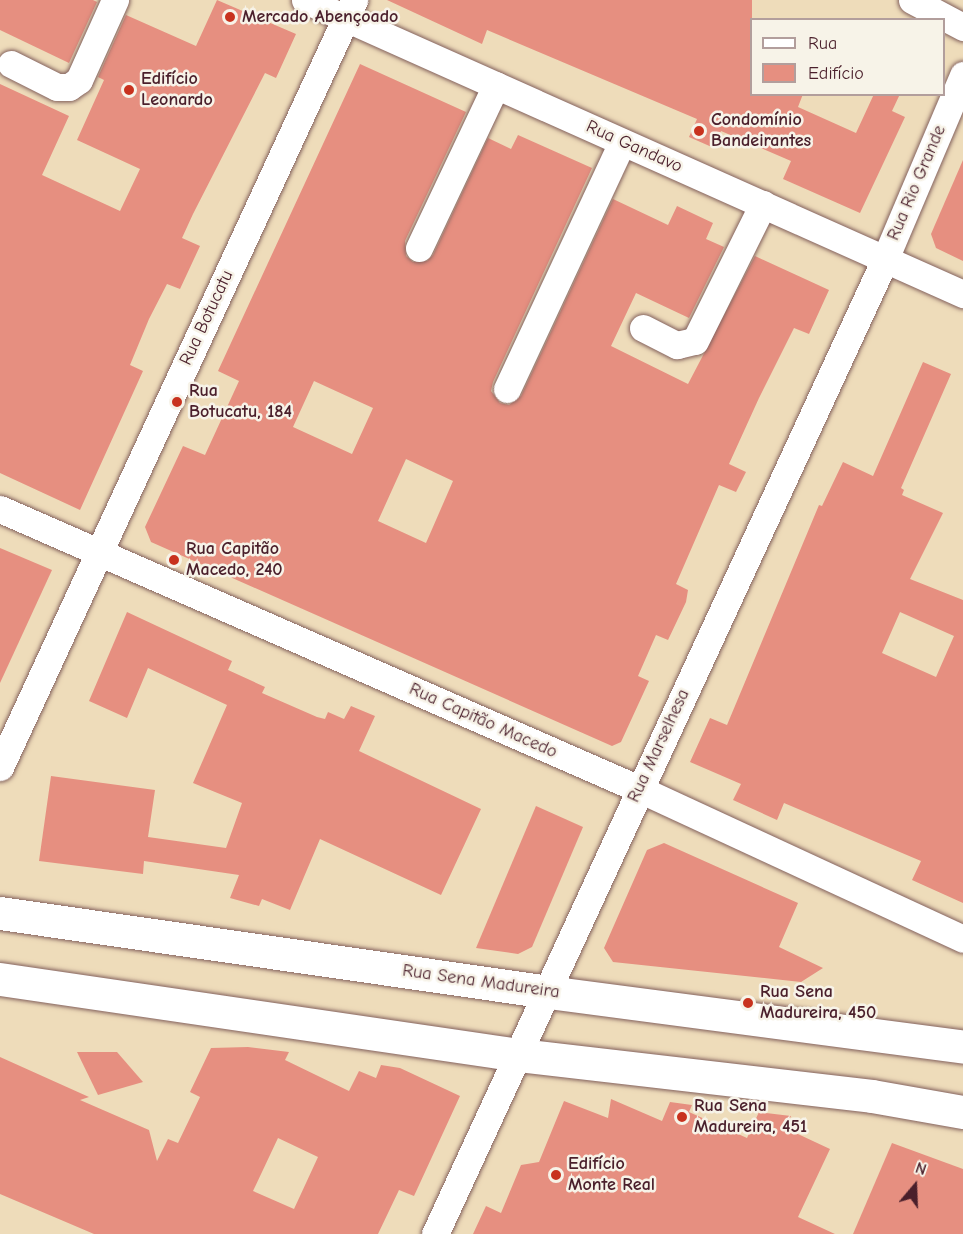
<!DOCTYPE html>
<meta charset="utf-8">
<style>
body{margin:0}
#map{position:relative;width:963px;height:1234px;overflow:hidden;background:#eedcba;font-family:"Comic Neue",sans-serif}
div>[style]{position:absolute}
.building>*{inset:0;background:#e68f80}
.roads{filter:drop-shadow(0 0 2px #83615d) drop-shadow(0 0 2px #83615d)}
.street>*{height:27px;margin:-13.5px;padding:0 13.5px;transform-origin:13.5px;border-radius:13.5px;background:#fff}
.primary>*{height:33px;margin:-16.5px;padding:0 16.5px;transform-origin:16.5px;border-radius:16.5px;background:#fff}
.dots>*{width:16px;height:16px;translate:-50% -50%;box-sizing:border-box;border:3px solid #f7f3e8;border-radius:50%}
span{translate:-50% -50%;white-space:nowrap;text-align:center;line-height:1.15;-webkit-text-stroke:5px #f7f3e8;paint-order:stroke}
.poi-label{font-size:18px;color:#4a1f2b;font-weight:700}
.left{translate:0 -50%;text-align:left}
.street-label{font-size:18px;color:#4a1f2b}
.legend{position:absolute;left:750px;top:18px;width:195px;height:78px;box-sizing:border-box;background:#f7f3e8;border:2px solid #b29e9c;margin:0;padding:8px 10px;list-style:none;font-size:18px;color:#4a1f2b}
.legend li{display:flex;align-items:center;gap:12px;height:30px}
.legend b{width:30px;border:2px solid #b29e9c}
.north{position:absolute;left:885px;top:1156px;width:60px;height:60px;-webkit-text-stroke:4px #f7f3e8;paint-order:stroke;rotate:19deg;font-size:16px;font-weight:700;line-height:24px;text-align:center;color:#4a1f2b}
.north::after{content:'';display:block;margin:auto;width:21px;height:27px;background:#4a1f2b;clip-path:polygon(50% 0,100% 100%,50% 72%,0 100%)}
</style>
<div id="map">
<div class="building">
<div style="clip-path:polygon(0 0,93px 0,97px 2px,69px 63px,0 30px)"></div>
<div style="clip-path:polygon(217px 0,296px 34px,276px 78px,265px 73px,193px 214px,182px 238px,200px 246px,180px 289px,167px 284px,149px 319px,130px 365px,143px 371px,80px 510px,0 473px,0 84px,69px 116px,42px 175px,120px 211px,140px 169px,77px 140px,104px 80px,98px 77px,126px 15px,196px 46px)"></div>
<div style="clip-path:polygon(387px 0,752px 0,752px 94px,803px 94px,798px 107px,856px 133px,874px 94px,900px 94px,892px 111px,905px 117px,860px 213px,783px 179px,791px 161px,721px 131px,714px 148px,689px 137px,697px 119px,487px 30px,482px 44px)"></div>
<div style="clip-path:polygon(evenodd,360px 64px,466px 112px,405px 241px,406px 256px,413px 262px,427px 261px,433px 255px,488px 138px,511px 149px,518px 135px,592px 168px,493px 382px,491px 391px,500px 403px,509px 405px,521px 396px,613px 199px,668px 225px,677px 206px,713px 223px,706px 239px,724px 247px,689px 318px,636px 293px,611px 346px,688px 384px,755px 256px,829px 290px,809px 334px,794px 328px,759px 398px,729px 464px,746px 472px,736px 492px,719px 485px,676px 584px,688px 590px,686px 602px,668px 640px,656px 635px,638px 676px,649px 681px,621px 742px,612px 746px,151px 542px,145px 527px,183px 446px,205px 455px,239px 381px,218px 371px,360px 64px,314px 381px,373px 408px,352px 454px,293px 427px,314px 381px,360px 64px,406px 459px,453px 481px,426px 543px,378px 521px,406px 459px)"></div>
<div style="clip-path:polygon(963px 160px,963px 261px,936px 248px,931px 234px)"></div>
<div style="clip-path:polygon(evenodd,923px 362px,951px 374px,901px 488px,904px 490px,902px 495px,943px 513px,910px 579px,963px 600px,963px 903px,912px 880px,921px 861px,784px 803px,777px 820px,733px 800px,741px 784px,690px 762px,710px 718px,727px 725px,819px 505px,822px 506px,843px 462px,873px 476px,923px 362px,900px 612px,954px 636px,936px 677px,882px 653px,900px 612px)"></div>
<div style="clip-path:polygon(0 548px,52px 570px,0 683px)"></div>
<div style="clip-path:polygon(127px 612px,232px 661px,228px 670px,265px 687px,262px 693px,317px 717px,325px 719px,328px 712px,344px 719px,351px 706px,375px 716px,359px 751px,481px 809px,441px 895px,320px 839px,290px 910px,262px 899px,259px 906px,230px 898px,239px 875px,144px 861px,143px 874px,39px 861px,51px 776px,155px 790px,148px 837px,226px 848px,242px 803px,193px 783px,227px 705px,148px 668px,127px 718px,89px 701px)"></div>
<div style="clip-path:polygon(536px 806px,583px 827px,532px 947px,518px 954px,476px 948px)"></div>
<div style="clip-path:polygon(664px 843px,798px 903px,779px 947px,823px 968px,801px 982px,613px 962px,604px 948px,647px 850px)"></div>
<div style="clip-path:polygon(evenodd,248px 1047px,289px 1052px,285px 1060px,349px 1091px,359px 1071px,376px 1078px,381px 1065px,400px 1068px,460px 1096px,414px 1196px,399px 1190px,378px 1234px,94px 1234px,0 1194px,0 1057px,89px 1097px,80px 1100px,149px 1130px,157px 1161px,168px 1139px,178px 1143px,190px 1118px,200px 1097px,190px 1092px,211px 1048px,248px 1047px,278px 1138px,318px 1157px,294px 1209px,253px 1191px,278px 1138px)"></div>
<div style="clip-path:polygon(77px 1052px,117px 1052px,143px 1082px,98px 1095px)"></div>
<div style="clip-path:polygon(611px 1099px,662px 1121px,670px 1102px,692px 1105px,689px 1112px,747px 1138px,759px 1112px,791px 1116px,785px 1128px,830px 1149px,798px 1217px,835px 1234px,473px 1234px,486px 1206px,501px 1213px,521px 1165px,539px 1162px,564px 1101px,608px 1118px)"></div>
<div style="clip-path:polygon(892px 1143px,963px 1169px,963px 1234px,853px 1234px)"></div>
</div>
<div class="roads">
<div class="street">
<div style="left:305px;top:0;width:721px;rotate:24.08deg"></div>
<div style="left:912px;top:0;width:58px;rotate:27.9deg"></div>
<div style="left:11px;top:64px;width:51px;rotate:26.6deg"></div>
<div style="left:57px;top:87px;width:12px"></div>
<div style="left:69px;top:87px;width:12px;rotate:-35deg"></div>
<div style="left:79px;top:80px;width:88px;rotate:-65.8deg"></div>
<div style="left:419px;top:248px;width:180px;rotate:-64.7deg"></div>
<div style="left:643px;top:328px;width:38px;rotate:27deg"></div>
<div style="left:677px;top:345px;width:18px;rotate:-13deg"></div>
<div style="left:695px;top:341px;width:153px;rotate:-63.6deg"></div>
<div style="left:507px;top:389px;width:272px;rotate:-65deg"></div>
<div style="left:0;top:509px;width:698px;rotate:23.66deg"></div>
<div style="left:639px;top:789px;width:357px;rotate:24.8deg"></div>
<div style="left:0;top:767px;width:845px;rotate:-65.22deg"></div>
<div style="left:435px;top:1234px;width:1074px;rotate:-65.22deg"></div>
<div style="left:885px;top:259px;width:200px;rotate:-67deg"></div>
</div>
<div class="primary">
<div style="left:0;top:913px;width:554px;rotate:8.2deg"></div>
<div style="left:548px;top:992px;width:419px;rotate:7.5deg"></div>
<div style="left:0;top:979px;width:525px;rotate:8.33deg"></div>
<div style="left:519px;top:1055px;width:355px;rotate:6.6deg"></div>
<div style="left:872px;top:1096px;width:92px;rotate:10deg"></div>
</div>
</div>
<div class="dots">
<div style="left:230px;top:17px;background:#c8321e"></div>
<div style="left:129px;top:90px;background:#c8321e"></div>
<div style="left:699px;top:131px;background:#c8321e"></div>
<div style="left:177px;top:402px;background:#c8321e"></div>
<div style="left:174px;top:560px;background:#c8321e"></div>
<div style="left:748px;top:1003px;background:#c8321e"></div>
<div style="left:682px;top:1117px;background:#c8321e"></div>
<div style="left:556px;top:1175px;background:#c8321e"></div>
</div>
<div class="poi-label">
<span class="left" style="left:242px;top:17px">Mercado Abençoado</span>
<span class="left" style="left:141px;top:90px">Edifício<br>Leonardo</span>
<span class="left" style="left:711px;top:131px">Condomínio<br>Bandeirantes</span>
<span class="left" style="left:189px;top:402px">Rua<br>Botucatu, 184</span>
<span class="left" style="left:186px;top:560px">Rua Capitão<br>Macedo, 240</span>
<span class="left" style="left:760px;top:1003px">Rua Sena<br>Madureira, 450</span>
<span class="left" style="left:694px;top:1117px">Rua Sena<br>Madureira, 451</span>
<span class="left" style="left:568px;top:1175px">Edifício<br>Monte Real</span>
</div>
<div class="street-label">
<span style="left:634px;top:147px;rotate:24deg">Rua Gandavo</span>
<span style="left:917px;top:183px;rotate:-67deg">Rua Rio Grande</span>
<span style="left:207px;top:318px;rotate:-65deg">Rua Botucatu</span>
<span style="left:483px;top:721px;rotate:24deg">Rua Capitão Macedo</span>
<span style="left:659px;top:746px;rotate:-65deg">Rua Marselhesa</span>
<span style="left:481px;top:982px;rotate:8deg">Rua Sena Madureira</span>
</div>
<ul class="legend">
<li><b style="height:8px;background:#fff"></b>Rua</li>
<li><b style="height:16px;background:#e68f80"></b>Edifício</li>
</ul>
<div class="north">N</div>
</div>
